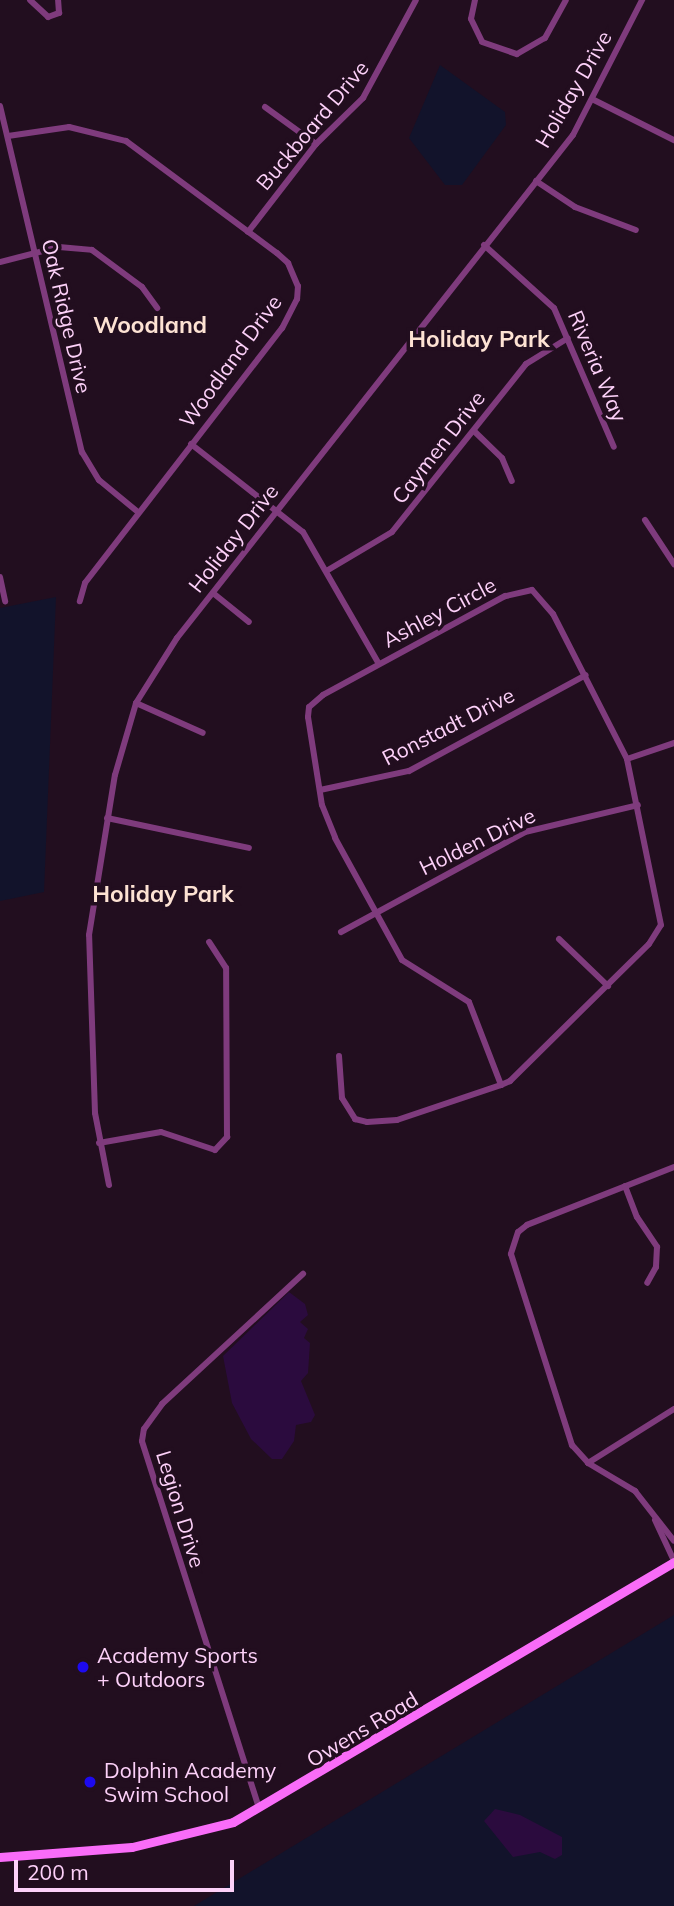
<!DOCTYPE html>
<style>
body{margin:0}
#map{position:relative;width:674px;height:1906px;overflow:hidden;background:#220e1f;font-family:Mulish,sans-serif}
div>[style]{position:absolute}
.green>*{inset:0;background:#12132b}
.water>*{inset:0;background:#2b0b3e}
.street>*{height:6px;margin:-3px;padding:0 3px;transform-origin:3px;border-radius:3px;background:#7f3b7d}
.secondary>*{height:9px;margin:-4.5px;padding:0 4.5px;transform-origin:4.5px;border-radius:4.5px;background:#f96cf8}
.dots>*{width:19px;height:19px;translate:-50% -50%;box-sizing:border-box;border:4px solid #220e1f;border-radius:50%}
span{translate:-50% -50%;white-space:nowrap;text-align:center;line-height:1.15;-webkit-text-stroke:7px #220e1f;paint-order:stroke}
.street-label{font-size:21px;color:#fdd1f9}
.poi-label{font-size:21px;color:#fdd1f9}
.left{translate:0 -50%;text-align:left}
.neighbourhood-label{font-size:23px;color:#fde2d3;font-weight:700}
.scale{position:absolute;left:14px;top:1860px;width:220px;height:32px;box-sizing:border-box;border:4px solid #fdd1f9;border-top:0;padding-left:9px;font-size:21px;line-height:24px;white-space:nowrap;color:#fdd1f9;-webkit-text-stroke:5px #220e1f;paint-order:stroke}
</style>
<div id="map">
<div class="green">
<div style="clip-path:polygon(440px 65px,505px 112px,506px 125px,462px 185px,445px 185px,409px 138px)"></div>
<div style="clip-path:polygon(56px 597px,44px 892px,0 901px,0 608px)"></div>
<div style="clip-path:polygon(674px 1615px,674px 1906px,194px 1906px)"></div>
</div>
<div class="water">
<div style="clip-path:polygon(289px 1292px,305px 1304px,308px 1315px,300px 1322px,308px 1329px,304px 1338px,310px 1343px,308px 1373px,301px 1381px,315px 1415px,311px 1422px,296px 1425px,294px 1441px,282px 1459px,272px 1459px,251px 1439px,232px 1403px,223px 1356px)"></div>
<div style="clip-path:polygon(495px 1809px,520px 1815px,562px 1837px,562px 1855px,555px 1859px,540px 1852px,513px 1857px,484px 1821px)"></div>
</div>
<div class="street">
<div style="left:30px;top:0;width:25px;rotate:43deg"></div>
<div style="left:48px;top:17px;width:12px;rotate:-20deg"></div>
<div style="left:59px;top:13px;width:13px;rotate:-94deg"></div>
<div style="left:475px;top:0;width:19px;rotate:102deg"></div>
<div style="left:471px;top:19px;width:25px;rotate:64deg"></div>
<div style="left:482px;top:42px;width:37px;rotate:19deg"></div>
<div style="left:517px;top:54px;width:32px;rotate:-30deg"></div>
<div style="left:545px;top:38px;width:43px;rotate:-61.1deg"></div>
<div style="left:592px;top:99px;width:92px;rotate:26.6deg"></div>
<div style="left:0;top:106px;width:356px;rotate:76.7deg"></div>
<div style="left:82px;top:452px;width:33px;rotate:59deg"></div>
<div style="left:99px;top:480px;width:50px;rotate:39.4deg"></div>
<div style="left:265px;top:107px;width:63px;rotate:36deg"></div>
<div style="left:8px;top:136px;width:62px;rotate:-8.4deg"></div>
<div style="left:69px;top:127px;width:59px;rotate:13.8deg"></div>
<div style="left:126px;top:141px;width:188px;rotate:36.6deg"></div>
<div style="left:277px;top:253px;width:15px;rotate:42deg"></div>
<div style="left:288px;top:263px;width:25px;rotate:67deg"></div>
<div style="left:298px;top:286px;width:13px;rotate:94deg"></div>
<div style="left:297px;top:299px;width:33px;rotate:117deg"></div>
<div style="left:282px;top:328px;width:322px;rotate:127.7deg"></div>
<div style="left:85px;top:583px;width:19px;rotate:106deg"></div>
<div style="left:536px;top:181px;width:47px;rotate:33.7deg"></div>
<div style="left:575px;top:207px;width:65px;rotate:20.7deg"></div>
<div style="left:248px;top:232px;width:111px;rotate:-52.3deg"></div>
<div style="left:316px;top:144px;width:66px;rotate:-44.4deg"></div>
<div style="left:363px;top:98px;width:111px;rotate:-61.6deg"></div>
<div style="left:484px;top:245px;width:94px;rotate:42deg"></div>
<div style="left:554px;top:308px;width:151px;rotate:66.7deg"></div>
<div style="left:0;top:262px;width:61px;rotate:-14.3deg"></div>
<div style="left:59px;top:247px;width:33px;rotate:5deg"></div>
<div style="left:92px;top:250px;width:62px;rotate:36.5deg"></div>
<div style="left:142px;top:287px;width:26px;rotate:54deg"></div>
<div style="left:474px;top:431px;width:39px;rotate:44deg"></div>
<div style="left:502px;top:458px;width:25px;rotate:67deg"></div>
<div style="left:191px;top:444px;width:142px;rotate:38.2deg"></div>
<div style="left:303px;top:532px;width:152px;rotate:60.1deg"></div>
<div style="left:645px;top:520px;width:53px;rotate:56.6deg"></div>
<div style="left:328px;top:570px;width:74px;rotate:-30.7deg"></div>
<div style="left:392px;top:532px;width:215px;rotate:-51.4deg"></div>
<div style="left:526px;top:364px;width:49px;rotate:-31.8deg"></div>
<div style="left:0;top:577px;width:25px;rotate:78deg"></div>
<div style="left:213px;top:593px;width:46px;rotate:38.9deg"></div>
<div style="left:136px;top:703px;width:73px;rotate:24.1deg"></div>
<div style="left:627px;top:759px;width:50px;rotate:-18.8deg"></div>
<div style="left:320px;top:790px;width:91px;rotate:-12.1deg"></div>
<div style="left:409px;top:771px;width:201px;rotate:-28.5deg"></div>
<div style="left:107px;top:818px;width:145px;rotate:11.9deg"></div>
<div style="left:341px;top:932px;width:209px;rotate:-28.5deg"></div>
<div style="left:525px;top:832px;width:116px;rotate:-13.4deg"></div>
<div style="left:559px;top:939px;width:68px;rotate:43.8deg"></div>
<div style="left:339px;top:1056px;width:42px;rotate:85.9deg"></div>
<div style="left:342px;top:1098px;width:25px;rotate:58deg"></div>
<div style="left:355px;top:1119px;width:12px;rotate:14deg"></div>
<div style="left:367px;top:1122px;width:30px;rotate:-4deg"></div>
<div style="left:397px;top:1120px;width:110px;rotate:-18.6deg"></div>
<div style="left:501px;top:1085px;width:10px;rotate:-24deg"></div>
<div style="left:510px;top:1081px;width:195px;rotate:-44.6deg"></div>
<div style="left:649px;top:944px;width:22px;rotate:-58deg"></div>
<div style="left:661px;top:925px;width:169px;rotate:-101.6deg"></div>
<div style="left:627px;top:759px;width:163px;rotate:-117deg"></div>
<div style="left:553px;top:614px;width:32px;rotate:-131deg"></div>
<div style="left:532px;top:590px;width:28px;rotate:167deg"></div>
<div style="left:505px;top:596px;width:207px;rotate:151.5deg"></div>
<div style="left:323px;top:695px;width:18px;rotate:139deg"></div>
<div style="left:309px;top:707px;width:10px;rotate:96deg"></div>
<div style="left:308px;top:717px;width:89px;rotate:81deg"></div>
<div style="left:322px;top:805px;width:35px;rotate:68deg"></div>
<div style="left:335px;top:838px;width:139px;rotate:61.2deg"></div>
<div style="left:402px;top:960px;width:79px;rotate:32.1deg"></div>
<div style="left:469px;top:1002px;width:89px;rotate:68.9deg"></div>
<div style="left:99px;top:1143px;width:63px;rotate:-10.1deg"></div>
<div style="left:161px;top:1132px;width:57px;rotate:18.4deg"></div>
<div style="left:215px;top:1150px;width:18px;rotate:-47deg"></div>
<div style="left:227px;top:1137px;width:169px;rotate:-90.3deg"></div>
<div style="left:226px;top:968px;width:31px;rotate:-123deg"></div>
<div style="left:674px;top:1167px;width:158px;rotate:158.5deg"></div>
<div style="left:527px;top:1225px;width:11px;rotate:142deg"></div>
<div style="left:518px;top:1232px;width:23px;rotate:108deg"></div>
<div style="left:511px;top:1254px;width:201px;rotate:72.3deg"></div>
<div style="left:572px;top:1445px;width:24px;rotate:48deg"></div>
<div style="left:588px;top:1463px;width:55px;rotate:30.8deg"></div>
<div style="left:635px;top:1491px;width:63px;rotate:52deg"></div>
<div style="left:109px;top:1185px;width:73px;rotate:-101deg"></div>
<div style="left:95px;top:1113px;width:178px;rotate:-91.9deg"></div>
<div style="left:89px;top:935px;width:162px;rotate:-80.8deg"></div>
<div style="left:115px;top:775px;width:75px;rotate:-73.7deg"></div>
<div style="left:136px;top:703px;width:77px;rotate:-57.8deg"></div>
<div style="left:177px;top:638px;width:640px;rotate:-51.79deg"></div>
<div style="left:573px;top:135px;width:152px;rotate:-62.9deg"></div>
<div style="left:625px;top:1186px;width:33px;rotate:69deg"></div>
<div style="left:637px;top:1217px;width:36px;rotate:56deg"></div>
<div style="left:657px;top:1247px;width:20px;rotate:93deg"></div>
<div style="left:656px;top:1267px;width:18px;rotate:119deg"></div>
<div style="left:588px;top:1463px;width:102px;rotate:-32.1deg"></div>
<div style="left:655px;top:1520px;width:45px;rotate:65.1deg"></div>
<div style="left:259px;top:1808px;width:385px;rotate:-107.7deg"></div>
<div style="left:142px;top:1441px;width:12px;rotate:-81deg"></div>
<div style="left:144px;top:1429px;width:31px;rotate:-54deg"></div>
<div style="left:162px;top:1404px;width:192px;rotate:-42.7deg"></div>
</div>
<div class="secondary">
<div style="left:0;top:1857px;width:132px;rotate:-4.3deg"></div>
<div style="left:132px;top:1847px;width:104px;rotate:-13.9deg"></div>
<div style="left:233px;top:1822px;width:512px;rotate:-30.52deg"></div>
</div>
<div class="dots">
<div style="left:83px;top:1667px;background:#1d0af0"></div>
<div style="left:90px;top:1782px;background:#1d0af0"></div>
</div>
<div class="street-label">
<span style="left:573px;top:89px;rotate:-60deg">Holiday Drive</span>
<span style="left:312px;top:125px;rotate:-50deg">Buckboard Drive</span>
<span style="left:67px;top:316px;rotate:77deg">Oak Ridge Drive</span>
<span style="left:230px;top:361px;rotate:-54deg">Woodland Drive</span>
<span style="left:598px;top:366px;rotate:67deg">Riveria Way</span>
<span style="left:438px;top:447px;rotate:-52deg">Caymen Drive</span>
<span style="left:233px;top:538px;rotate:-52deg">Holiday Drive</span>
<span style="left:439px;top:612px;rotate:-28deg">Ashley Circle</span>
<span style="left:448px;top:726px;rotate:-27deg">Ronstadt Drive</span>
<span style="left:477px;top:841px;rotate:-26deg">Holden Drive</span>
<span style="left:181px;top:1509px;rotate:73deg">Legion Drive</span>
<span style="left:362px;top:1729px;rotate:-31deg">Owens Road</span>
</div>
<div class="poi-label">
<span class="left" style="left:97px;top:1667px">Academy Sports<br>+ Outdoors</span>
<span class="left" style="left:104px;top:1782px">Dolphin Academy<br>Swim School</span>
</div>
<div class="neighbourhood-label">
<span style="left:150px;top:325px">Woodland</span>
<span style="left:479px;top:339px">Holiday Park</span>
<span style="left:163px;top:894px">Holiday Park</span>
</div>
<div class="scale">200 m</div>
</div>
